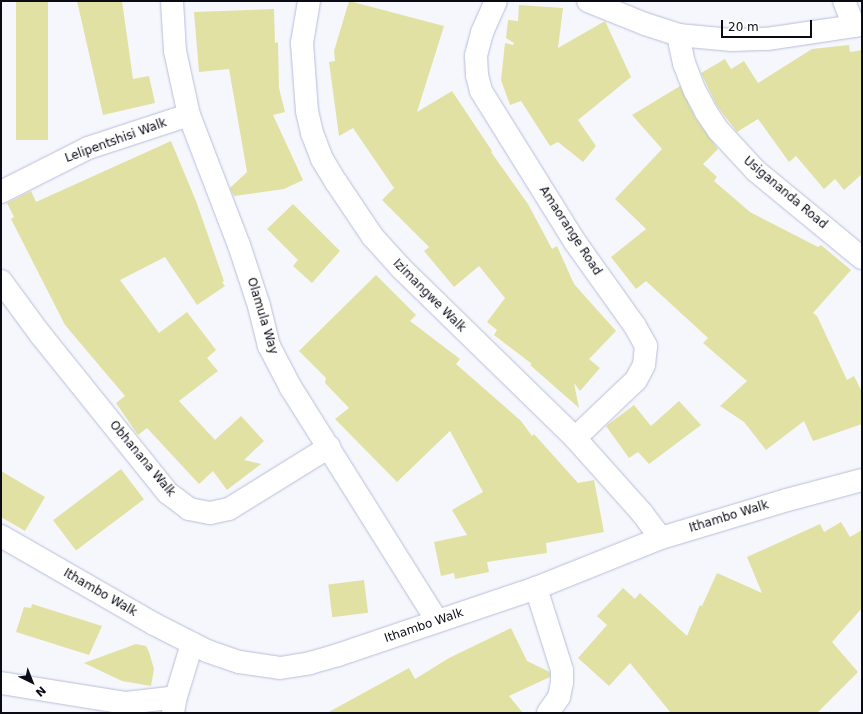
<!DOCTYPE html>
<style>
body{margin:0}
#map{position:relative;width:863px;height:714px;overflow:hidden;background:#f6f7fd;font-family:"DejaVu Sans",sans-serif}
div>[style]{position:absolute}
.building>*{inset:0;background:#e1e1a3;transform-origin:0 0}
.roads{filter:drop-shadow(0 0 1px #b7bdd9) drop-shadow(0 0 1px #b7bdd9)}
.minor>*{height:22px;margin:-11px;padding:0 11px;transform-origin:11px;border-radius:11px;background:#fff}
span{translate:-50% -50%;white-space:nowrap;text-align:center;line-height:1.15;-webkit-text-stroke:3.5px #fff;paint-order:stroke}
.street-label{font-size:12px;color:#0a0b15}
.frame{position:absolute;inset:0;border:2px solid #0a0b15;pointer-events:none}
.north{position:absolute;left:12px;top:662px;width:40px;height:40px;-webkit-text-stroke:3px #fff;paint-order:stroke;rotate:137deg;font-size:11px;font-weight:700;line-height:16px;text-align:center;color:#0a0b15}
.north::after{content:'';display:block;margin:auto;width:14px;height:18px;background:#0a0b15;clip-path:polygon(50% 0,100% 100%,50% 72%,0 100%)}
.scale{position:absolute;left:721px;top:20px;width:91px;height:18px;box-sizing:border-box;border:2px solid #0a0b15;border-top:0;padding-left:5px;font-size:12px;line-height:14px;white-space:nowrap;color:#0a0b15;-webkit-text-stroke:3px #fff;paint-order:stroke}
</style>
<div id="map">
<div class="building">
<div style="left:16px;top:1px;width:32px;height:139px"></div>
<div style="clip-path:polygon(77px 1px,122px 1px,133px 79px,149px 76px,155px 103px,103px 115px)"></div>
<div style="clip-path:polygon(349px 1px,444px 26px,417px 112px,452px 91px,492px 151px,491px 152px,528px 204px,552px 249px,557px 246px,574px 284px,616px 331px,589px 359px,600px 368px,580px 391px,574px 383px,579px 408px,530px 365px,532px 364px,494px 335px,497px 330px,487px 322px,505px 298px,479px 266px,454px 287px,424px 251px,429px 247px,382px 200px,394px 188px,353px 128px,339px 136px,329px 62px,335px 61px,334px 51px)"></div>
<div style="clip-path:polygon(519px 5px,563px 8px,558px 48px,605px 21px,631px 77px,578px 120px,596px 146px,583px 162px,558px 142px,550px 146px,521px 101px,510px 105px,501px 80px,505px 43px,513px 45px,514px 43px,506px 38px,508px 20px,518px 21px)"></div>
<div style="clip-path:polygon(274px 9px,275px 43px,278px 42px,279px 88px,285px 112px,273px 115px,303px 180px,284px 189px,234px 196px,230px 188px,247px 172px,229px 69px,199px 72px,194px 12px)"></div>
<div style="clip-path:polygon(849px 45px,850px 52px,862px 50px,862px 174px,844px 190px,835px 179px,824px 189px,796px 156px,789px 162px,758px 119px,737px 132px,717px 106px,701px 73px,725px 59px,731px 69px,744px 61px,758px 83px,812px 49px)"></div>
<div style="clip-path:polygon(680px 86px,696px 119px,718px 149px,703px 164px,717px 177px,714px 181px,750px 212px,818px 247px,821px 245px,851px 270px,813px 313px,817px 316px,847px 380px,854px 376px,862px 392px,862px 424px,813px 441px,804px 421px,766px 450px,744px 422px,720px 406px,747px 381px,703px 343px,708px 338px,646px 281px,636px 289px,611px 257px,646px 229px,615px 199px,662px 149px,632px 115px)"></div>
<div style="clip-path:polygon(171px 141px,196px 201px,224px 281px,222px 282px,225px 286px,197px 305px,165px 257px,120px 280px,159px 333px,187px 312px,216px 350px,207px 358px,218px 371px,179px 401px,215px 440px,241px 416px,264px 441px,244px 460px,261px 464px,227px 490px,213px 471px,199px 484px,147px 428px,138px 435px,116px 403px,125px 396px,65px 325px,11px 219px,14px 217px,7px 203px,31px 191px,36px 202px)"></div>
<div style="clip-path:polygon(293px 204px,340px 251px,312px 283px,293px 266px,298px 260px,267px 229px)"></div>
<div style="clip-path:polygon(376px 275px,416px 315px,410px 321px,460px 359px,456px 364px,521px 421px,532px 436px,534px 434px,578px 483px,594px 480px,604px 532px,546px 543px,547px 553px,487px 562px,489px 572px,455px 579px,454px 573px,441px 576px,434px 542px,467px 535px,452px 510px,483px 492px,450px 431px,397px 482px,335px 419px,349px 408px,325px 383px,326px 378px,299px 351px)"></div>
<div style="clip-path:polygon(679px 401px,701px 425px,649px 464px,638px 452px,629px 458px,606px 426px,634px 405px,651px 426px)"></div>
<div style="left:121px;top:469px;width:38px;height:85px;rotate:53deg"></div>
<div style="clip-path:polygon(1px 471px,45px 497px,25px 531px,1px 517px)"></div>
<div style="clip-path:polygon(841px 522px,850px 537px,862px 530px,862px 608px,832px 642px,858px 672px,817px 713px,671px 713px,630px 663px,609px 686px,578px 658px,607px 625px,597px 616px,623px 588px,635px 599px,640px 593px,687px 636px,700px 605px,702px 606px,717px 573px,762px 593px,747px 557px,820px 524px,824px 532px)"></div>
<div style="left:364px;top:580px;width:33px;height:36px;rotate:83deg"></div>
<div style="clip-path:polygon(32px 604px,102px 626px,89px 655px,16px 632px,24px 607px,31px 608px)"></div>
<div style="clip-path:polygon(511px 628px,527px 661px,550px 672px,550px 677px,509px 696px,523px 713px,327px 713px,409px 668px,415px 679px,449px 658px)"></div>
<div style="clip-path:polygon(136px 644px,146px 646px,149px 652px,154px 669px,151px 686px,122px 681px,84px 663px)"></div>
</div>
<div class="roads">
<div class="minor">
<div style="left:172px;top:1px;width:50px;rotate:86.6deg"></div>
<div style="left:175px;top:51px;width:66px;rotate:77.7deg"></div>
<div style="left:189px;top:115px;width:139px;rotate:69deg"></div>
<div style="left:239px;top:245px;width:64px;rotate:71.8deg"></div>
<div style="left:259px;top:306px;width:41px;rotate:76deg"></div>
<div style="left:269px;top:346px;width:47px;rotate:62.4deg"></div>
<div style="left:291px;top:388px;width:275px;rotate:57.9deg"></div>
<div style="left:309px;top:1px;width:43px;rotate:99.5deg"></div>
<div style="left:302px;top:43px;width:68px;rotate:85.8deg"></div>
<div style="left:307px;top:111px;width:23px;rotate:77deg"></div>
<div style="left:312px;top:133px;width:28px;rotate:69deg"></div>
<div style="left:322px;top:159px;width:27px;rotate:59deg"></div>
<div style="left:336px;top:182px;width:66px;rotate:56.1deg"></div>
<div style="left:373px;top:237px;width:42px;rotate:47.9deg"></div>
<div style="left:401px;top:268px;width:243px;rotate:44.3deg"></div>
<div style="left:575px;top:438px;width:101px;rotate:48.2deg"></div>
<div style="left:642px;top:513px;width:31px;rotate:53deg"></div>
<div style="left:496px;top:1px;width:35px;rotate:114deg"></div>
<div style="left:482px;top:33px;width:24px;rotate:105deg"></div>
<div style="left:476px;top:56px;width:19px;rotate:87deg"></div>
<div style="left:477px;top:75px;width:16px;rotate:76deg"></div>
<div style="left:481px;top:91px;width:178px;rotate:58.1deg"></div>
<div style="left:575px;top:242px;width:103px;rotate:54.5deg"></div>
<div style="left:635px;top:326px;width:23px;rotate:61deg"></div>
<div style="left:646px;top:346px;width:19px;rotate:96deg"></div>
<div style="left:644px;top:365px;width:17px;rotate:118deg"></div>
<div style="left:636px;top:380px;width:84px;rotate:136.4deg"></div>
<div style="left:588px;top:1px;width:61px;rotate:22deg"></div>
<div style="left:645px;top:24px;width:35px;rotate:18deg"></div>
<div style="left:678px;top:35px;width:54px;rotate:5.3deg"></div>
<div style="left:732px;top:40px;width:35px;rotate:-2deg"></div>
<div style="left:767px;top:39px;width:96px;rotate:-8.4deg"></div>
<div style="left:844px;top:1px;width:27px;rotate:68deg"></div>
<div style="left:678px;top:35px;width:29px;rotate:78deg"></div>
<div style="left:684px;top:63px;width:30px;rotate:69deg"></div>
<div style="left:695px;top:91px;width:24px;rotate:62deg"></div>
<div style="left:706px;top:112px;width:23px;rotate:56deg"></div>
<div style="left:719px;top:131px;width:54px;rotate:47.2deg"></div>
<div style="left:756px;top:171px;width:137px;rotate:39.4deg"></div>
<div style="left:1px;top:192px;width:97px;rotate:-26.8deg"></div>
<div style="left:88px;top:148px;width:106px;rotate:-18.1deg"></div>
<div style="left:1px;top:281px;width:66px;rotate:53.7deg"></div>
<div style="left:40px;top:334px;width:204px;rotate:51.2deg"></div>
<div style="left:168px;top:493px;width:26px;rotate:37deg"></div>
<div style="left:189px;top:509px;width:21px;rotate:11deg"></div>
<div style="left:210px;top:513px;width:19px;rotate:-12deg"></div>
<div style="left:229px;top:509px;width:118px;rotate:-31.8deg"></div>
<div style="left:1px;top:536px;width:177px;rotate:29.9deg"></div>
<div style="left:154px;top:624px;width:59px;rotate:27deg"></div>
<div style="left:207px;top:651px;width:34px;rotate:19deg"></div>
<div style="left:239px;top:662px;width:41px;rotate:8.3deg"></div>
<div style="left:280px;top:668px;width:30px;rotate:-9deg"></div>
<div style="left:310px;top:663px;width:29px;rotate:-16deg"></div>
<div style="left:338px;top:655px;width:209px;rotate:-18.7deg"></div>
<div style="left:536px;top:588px;width:135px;rotate:-21.8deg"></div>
<div style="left:661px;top:538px;width:132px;rotate:-16.8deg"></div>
<div style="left:787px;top:500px;width:78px;rotate:-14.9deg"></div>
<div style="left:536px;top:588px;width:86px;rotate:72.4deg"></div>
<div style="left:562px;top:670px;width:12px;rotate:90deg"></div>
<div style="left:562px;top:682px;width:15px;rotate:101deg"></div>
<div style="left:559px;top:697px;width:19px;rotate:125deg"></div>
<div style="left:1px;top:683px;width:127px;rotate:9.1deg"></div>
<div style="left:126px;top:703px;width:44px;rotate:-6.5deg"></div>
<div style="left:170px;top:698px;width:5px;rotate:22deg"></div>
<div style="left:173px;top:713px;width:13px;rotate:-81deg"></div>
<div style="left:175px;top:700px;width:59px;rotate:-73.1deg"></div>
</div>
</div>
<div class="street-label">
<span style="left:116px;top:141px;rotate:-20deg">Lelipentshisi Walk</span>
<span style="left:785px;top:193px;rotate:40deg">Usigananda Road</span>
<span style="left:570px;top:231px;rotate:57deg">Amaorange Road</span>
<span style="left:429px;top:296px;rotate:45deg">Izimangwe Walk</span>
<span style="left:262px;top:316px;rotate:73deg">Olamula Way</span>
<span style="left:142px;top:459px;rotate:50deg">Obhanana Walk</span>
<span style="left:729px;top:517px;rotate:-17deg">Ithambo Walk</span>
<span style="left:100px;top:593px;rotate:30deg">Ithambo Walk</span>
<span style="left:424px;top:626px;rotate:-19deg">Ithambo Walk</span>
</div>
<div class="frame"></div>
<div class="north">N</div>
<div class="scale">20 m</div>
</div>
